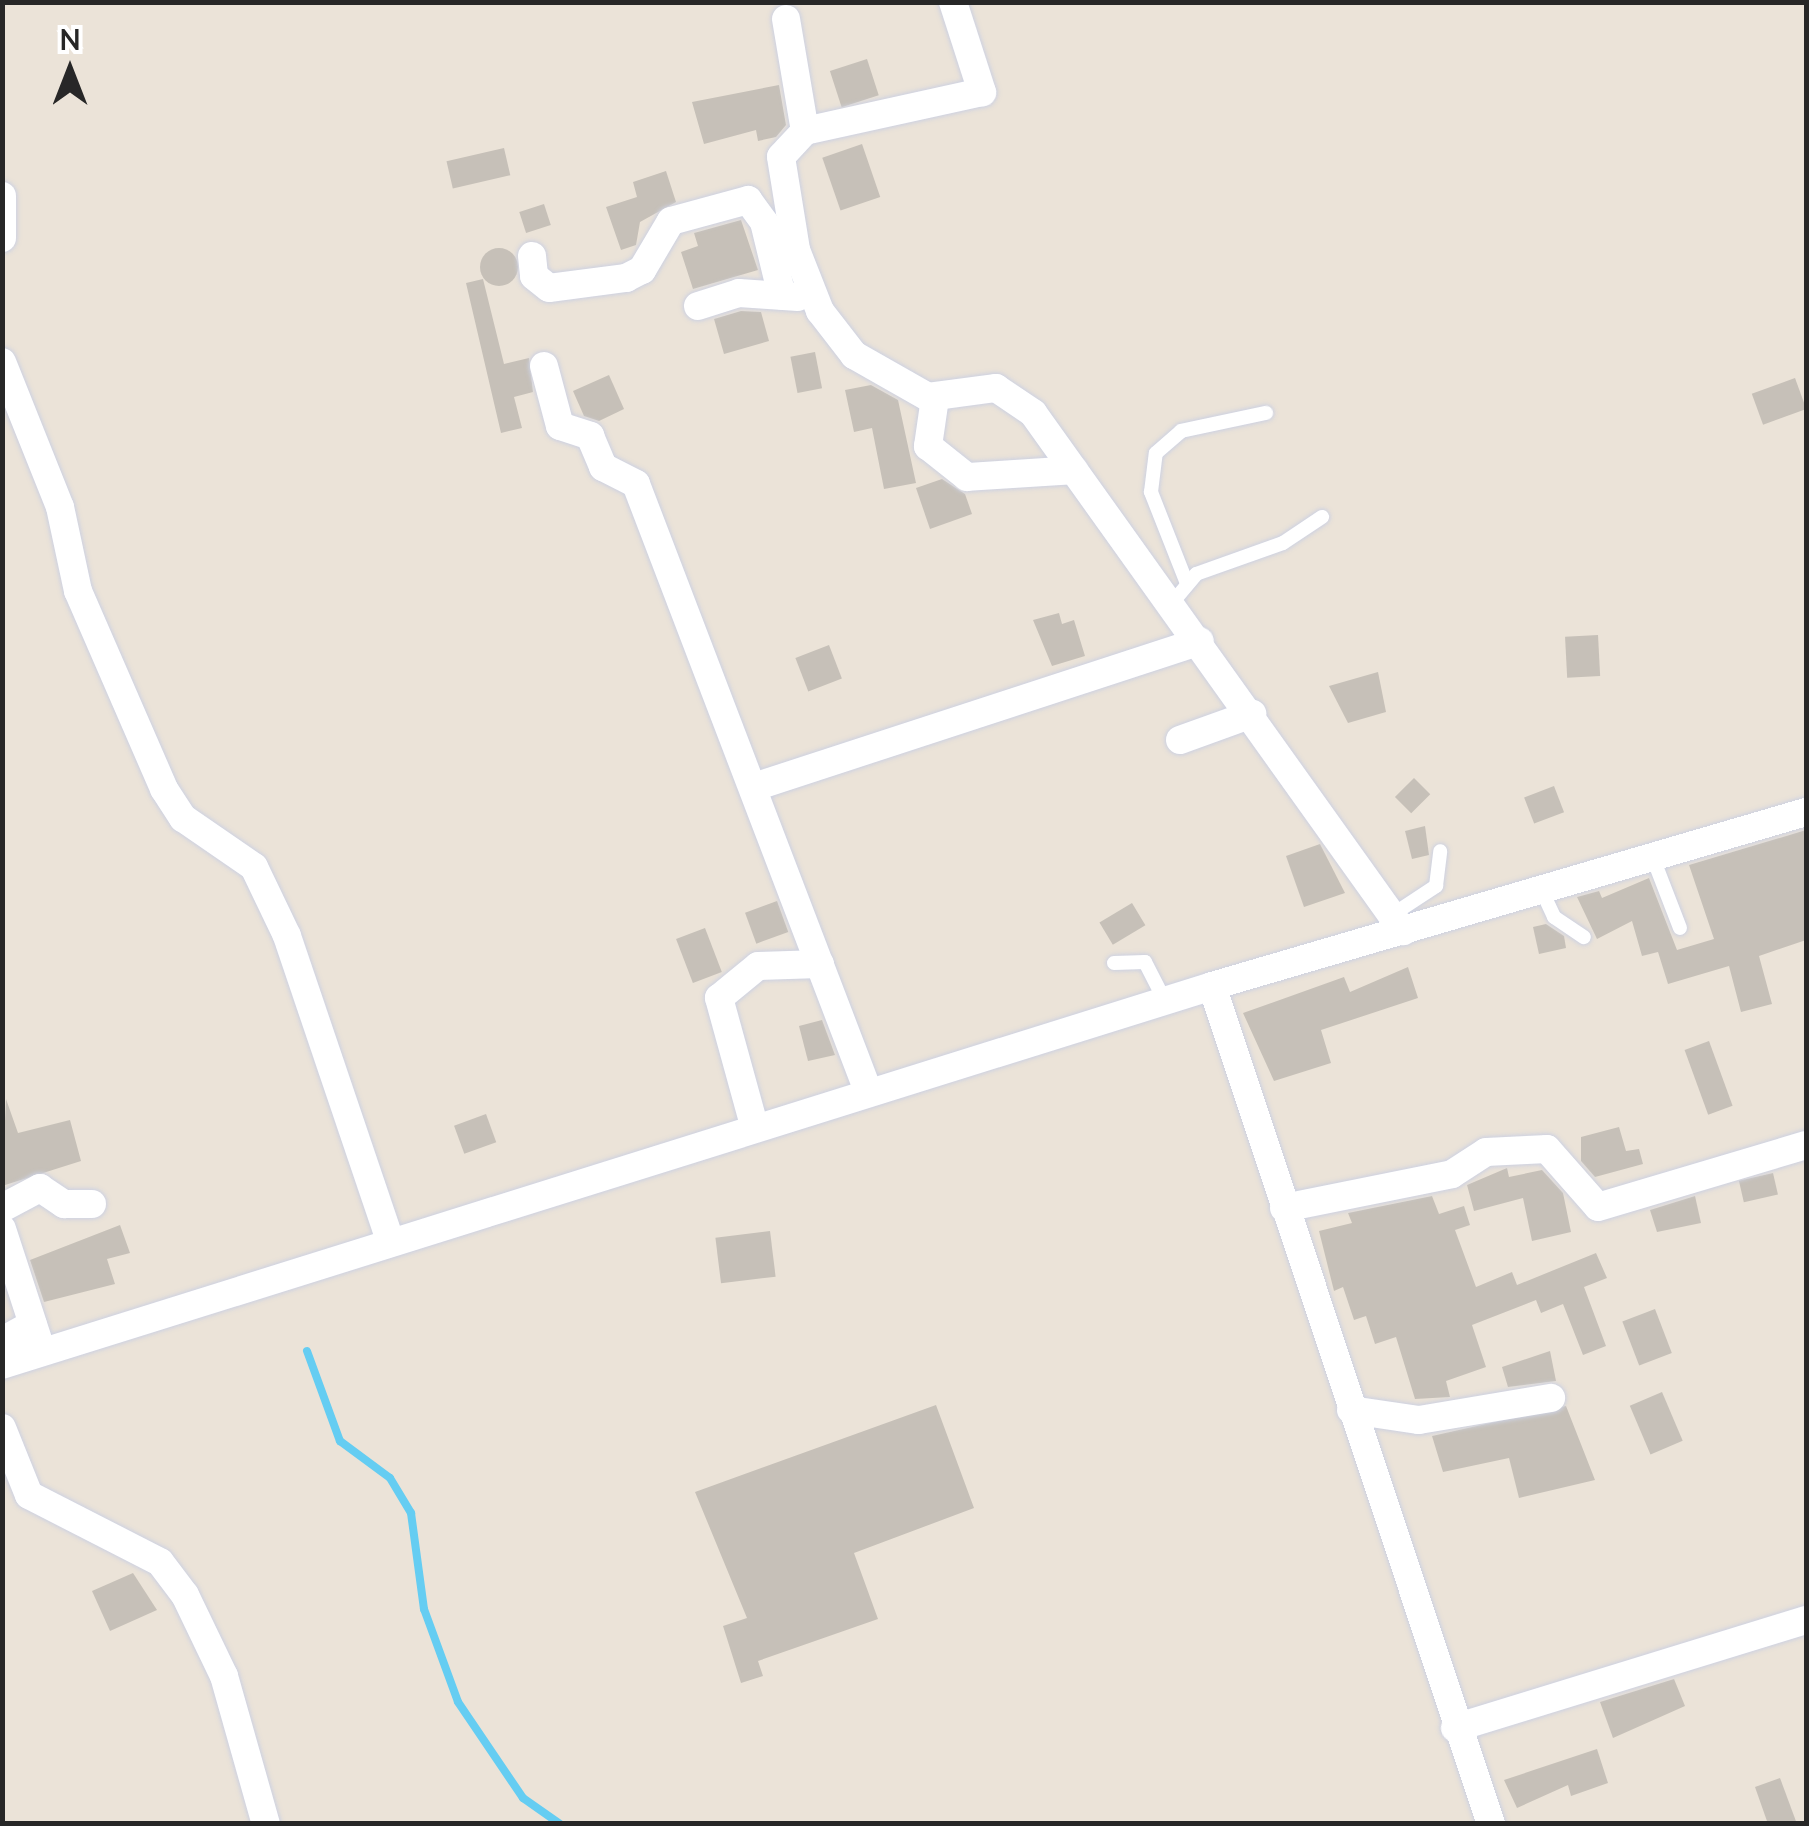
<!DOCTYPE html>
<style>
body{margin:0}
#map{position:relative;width:1809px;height:1826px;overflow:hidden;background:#ebe3d8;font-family:Mulish,sans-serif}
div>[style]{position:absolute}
.stream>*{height:8px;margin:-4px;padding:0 4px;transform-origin:4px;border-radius:4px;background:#65cdf2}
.building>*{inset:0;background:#c6c0b8;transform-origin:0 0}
.round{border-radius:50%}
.roads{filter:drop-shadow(0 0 2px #cdd1e1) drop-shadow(0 0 2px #cdd1e1)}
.lane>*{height:14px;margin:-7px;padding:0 7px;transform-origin:7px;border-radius:7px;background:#fff}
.street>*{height:28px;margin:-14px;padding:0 14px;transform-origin:14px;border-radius:14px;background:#fff}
span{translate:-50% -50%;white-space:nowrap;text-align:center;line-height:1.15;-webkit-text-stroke:8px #fff;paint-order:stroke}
.frame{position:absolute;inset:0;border:5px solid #272727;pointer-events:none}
.north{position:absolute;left:20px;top:20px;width:100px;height:100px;-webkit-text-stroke:8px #fff;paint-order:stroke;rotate:0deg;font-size:28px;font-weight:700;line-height:40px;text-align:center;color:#272727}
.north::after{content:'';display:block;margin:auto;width:35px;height:45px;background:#272727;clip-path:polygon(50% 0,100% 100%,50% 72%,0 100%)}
</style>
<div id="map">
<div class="stream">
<div style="left:307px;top:1351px;width:96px;rotate:69.9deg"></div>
<div style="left:340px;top:1441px;width:62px;rotate:36.5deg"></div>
<div style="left:390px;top:1478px;width:41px;rotate:59deg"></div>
<div style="left:411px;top:1513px;width:97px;rotate:82.3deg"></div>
<div style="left:424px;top:1609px;width:99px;rotate:69.9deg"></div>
<div style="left:458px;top:1702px;width:116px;rotate:55.9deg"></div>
<div style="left:523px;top:1798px;width:45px;rotate:35.1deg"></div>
</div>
<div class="building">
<div style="left:867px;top:59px;width:38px;height:39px;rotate:72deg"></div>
<div style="clip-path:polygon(779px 85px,786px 125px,776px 137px,758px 141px,756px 130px,704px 144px,692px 102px)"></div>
<div style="left:862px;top:144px;width:56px;height:42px;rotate:71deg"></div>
<div style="left:504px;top:148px;width:28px;height:59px;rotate:77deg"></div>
<div style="clip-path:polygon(666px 171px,676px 202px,640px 222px,636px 245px,621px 250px,606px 207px,637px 197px,633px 182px)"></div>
<div style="left:544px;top:204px;width:22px;height:26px;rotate:72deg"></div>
<div style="clip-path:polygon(741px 220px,758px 270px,693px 289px,681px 252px,698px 246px,694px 233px)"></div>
<div class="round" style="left:480px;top:248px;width:38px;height:38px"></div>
<div style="clip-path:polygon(483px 279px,504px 364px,529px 358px,533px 392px,514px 397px,522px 428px,501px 433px,466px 283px)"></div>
<div style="clip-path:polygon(741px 311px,761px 312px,769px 341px,724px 354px,714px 319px)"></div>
<div style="left:815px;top:352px;width:37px;height:25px;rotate:79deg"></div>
<div style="clip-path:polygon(609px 375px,624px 409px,599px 421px,584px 416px,573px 391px)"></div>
<div style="left:1795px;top:378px;width:33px;height:46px;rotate:70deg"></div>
<div style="clip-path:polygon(871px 385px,898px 400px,916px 483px,884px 489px,872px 428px,854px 432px,845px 390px)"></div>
<div style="clip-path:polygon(942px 479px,965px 494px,972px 514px,930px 529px,916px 488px)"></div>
<div style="clip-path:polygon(1059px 613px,1062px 624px,1074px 620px,1085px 656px,1052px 666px,1033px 620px)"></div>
<div style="left:1598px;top:635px;width:41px;height:33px;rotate:87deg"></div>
<div style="left:829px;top:645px;width:36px;height:36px;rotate:69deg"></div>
<div style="clip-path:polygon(1378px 672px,1386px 712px,1348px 723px,1329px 686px)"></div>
<div style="left:1414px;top:778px;width:23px;height:27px;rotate:45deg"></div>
<div style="left:1554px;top:786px;width:28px;height:32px;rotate:69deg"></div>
<div style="clip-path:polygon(1425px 826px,1429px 855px,1412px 859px,1405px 831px)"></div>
<div style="clip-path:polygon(1806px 830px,1806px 940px,1759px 956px,1772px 1004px,1741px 1012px,1729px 966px,1668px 984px,1658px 952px,1642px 956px,1632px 921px,1597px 939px,1577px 897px,1599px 891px,1602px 898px,1649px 878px,1677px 950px,1714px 939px,1689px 865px)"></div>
<div style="clip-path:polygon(1320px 844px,1345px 893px,1304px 907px,1286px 856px)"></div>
<div style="left:777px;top:901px;width:33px;height:34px;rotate:70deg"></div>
<div style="left:1132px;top:903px;width:26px;height:38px;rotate:59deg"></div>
<div style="clip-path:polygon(1546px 924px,1564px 936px,1566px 948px,1539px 954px,1533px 927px)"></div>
<div style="left:705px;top:928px;width:47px;height:31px;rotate:69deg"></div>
<div style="clip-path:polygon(1408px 967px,1418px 998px,1321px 1030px,1331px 1063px,1274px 1081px,1243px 1013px,1344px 977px,1350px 992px)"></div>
<div style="clip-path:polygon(822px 1020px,835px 1055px,808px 1061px,799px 1026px)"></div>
<div style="left:1709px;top:1041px;width:69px;height:26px;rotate:70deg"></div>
<div style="clip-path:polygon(6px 1099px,18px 1133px,70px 1120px,81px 1161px,2px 1186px)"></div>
<div style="left:486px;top:1114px;width:30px;height:34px;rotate:70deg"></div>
<div style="clip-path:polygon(1619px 1127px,1626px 1151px,1639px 1149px,1643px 1164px,1595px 1177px,1581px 1161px,1581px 1137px)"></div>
<div style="clip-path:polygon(1507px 1168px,1509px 1177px,1542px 1170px,1563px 1193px,1571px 1232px,1532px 1241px,1523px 1198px,1474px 1211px,1467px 1185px)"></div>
<div style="left:1773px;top:1173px;width:22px;height:35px;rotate:77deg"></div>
<div style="clip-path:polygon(1432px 1196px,1439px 1214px,1464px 1206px,1470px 1225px,1455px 1230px,1476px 1287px,1512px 1272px,1517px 1285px,1596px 1253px,1607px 1278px,1584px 1287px,1606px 1346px,1583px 1355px,1563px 1304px,1541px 1313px,1536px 1300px,1472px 1325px,1486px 1367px,1446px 1381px,1450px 1397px,1415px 1399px,1396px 1337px,1375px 1344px,1366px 1316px,1354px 1320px,1343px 1287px,1334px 1291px,1319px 1231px,1352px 1223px,1348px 1213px)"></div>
<div style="clip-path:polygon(1695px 1196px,1701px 1223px,1657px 1232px,1650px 1210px)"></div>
<div style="clip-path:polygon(120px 1225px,130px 1253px,107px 1259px,115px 1284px,44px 1302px,30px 1260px)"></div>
<div style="left:770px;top:1231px;width:46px;height:55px;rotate:83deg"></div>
<div style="left:1655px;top:1309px;width:47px;height:35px;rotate:69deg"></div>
<div style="clip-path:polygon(1550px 1351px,1556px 1381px,1508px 1387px,1502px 1367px)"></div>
<div style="left:1662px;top:1392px;width:53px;height:35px;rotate:67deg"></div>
<div style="clip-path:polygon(936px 1405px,974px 1508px,854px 1553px,878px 1619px,758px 1661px,763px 1676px,741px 1683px,723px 1626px,747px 1618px,695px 1492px)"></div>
<div style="clip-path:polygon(1566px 1406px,1595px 1480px,1519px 1498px,1509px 1458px,1443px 1472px,1432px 1436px)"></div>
<div style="clip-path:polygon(133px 1573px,157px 1610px,110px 1631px,92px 1591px)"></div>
<div style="clip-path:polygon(1674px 1679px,1685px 1706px,1613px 1738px,1600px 1702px)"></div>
<div style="clip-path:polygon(1597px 1749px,1608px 1783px,1571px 1796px,1568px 1785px,1517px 1808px,1504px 1780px)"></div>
<div style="clip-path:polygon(1780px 1778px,1797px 1824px,1768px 1824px,1755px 1787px)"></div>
</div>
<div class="roads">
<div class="lane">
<div style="left:1186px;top:581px;width:96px;rotate:-111.5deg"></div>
<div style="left:1151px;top:492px;width:39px;rotate:-83deg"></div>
<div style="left:1156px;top:453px;width:33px;rotate:-41deg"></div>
<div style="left:1181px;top:431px;width:87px;rotate:-12deg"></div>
<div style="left:1172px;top:603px;width:38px;rotate:-50deg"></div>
<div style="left:1196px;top:574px;width:92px;rotate:-19.6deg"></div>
<div style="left:1283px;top:543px;width:47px;rotate:-33.7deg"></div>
<div style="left:1653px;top:858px;width:75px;rotate:68.9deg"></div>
<div style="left:1542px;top:891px;width:29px;rotate:65deg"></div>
<div style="left:1554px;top:917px;width:36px;rotate:34deg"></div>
<div style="left:1392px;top:915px;width:53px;rotate:-33.4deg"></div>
<div style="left:1436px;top:886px;width:35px;rotate:-83deg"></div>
<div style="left:1114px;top:963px;width:31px;rotate:-2deg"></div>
<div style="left:1145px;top:962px;width:44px;rotate:62.9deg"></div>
</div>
<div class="street">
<div style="left:953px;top:2px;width:95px;rotate:72.1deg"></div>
<div style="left:982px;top:92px;width:181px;rotate:167.6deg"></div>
<div style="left:805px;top:131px;width:35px;rotate:133deg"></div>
<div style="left:781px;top:157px;width:94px;rotate:80.8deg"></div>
<div style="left:796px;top:250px;width:66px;rotate:68.5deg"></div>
<div style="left:820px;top:311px;width:56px;rotate:52.3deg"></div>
<div style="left:854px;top:355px;width:85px;rotate:29.6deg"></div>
<div style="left:928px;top:397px;width:69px;rotate:-7.5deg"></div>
<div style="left:996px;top:388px;width:45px;rotate:34deg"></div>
<div style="left:1033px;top:413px;width:637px;rotate:54.46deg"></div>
<div style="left:786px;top:19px;width:114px;rotate:80.4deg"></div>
<div style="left:2px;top:196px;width:42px;rotate:90deg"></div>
<div style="left:532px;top:256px;width:20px;rotate:84deg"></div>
<div style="left:534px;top:276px;width:19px;rotate:39deg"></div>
<div style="left:549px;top:288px;width:78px;rotate:-7.4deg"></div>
<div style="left:626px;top:278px;width:18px;rotate:-27deg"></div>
<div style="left:642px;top:270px;width:57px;rotate:-59.4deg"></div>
<div style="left:671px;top:221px;width:80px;rotate:-15.3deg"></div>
<div style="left:748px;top:200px;width:27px;rotate:54deg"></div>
<div style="left:764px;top:222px;width:76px;rotate:76.3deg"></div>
<div style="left:698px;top:306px;width:43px;rotate:-17.6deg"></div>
<div style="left:739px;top:293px;width:59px;rotate:3.9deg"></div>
<div style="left:2px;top:362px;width:156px;rotate:68.2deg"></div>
<div style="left:60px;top:507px;width:86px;rotate:77.9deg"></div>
<div style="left:78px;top:591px;width:216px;rotate:66.5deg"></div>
<div style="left:164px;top:789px;width:35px;rotate:57deg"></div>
<div style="left:183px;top:818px;width:86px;rotate:34.6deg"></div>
<div style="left:254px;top:867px;width:76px;rotate:64.4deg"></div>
<div style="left:287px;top:936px;width:321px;rotate:71.3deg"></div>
<div style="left:544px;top:366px;width:62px;rotate:75.1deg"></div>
<div style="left:560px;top:426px;width:32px;rotate:18deg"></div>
<div style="left:590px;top:436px;width:34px;rotate:67deg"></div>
<div style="left:603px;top:467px;width:37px;rotate:27deg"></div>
<div style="left:636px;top:484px;width:650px;rotate:69.08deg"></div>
<div style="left:935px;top:398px;width:49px;rotate:98.3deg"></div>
<div style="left:928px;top:446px;width:50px;rotate:38.5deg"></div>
<div style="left:967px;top:477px;width:107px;rotate:-3.7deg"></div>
<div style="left:1180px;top:740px;width:77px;rotate:-19.9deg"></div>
<div style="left:754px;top:787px;width:469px;rotate:-18.1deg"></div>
<div style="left:754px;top:1125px;width:132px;rotate:-105.4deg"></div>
<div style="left:719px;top:998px;width:50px;rotate:-39.4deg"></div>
<div style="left:758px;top:966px;width:62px;rotate:-1.8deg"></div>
<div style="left:2px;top:1208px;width:43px;rotate:-27.8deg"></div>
<div style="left:40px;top:1188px;width:29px;rotate:34deg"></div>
<div style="left:64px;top:1204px;width:28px"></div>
<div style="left:1284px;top:1208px;width:171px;rotate:-11.4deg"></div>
<div style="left:1452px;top:1174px;width:40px;rotate:-32.9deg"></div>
<div style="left:1486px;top:1152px;width:61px;rotate:-2.8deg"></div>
<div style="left:1547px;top:1149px;width:77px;rotate:48.7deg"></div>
<div style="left:1598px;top:1207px;width:217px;rotate:-16.6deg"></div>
<div style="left:2px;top:1229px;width:129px;rotate:72deg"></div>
<div style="left:2px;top:1341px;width:35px;rotate:-29deg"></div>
<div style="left:2px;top:1365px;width:1268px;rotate:-17.39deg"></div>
<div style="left:1351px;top:1410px;width:69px;rotate:8.4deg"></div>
<div style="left:1419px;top:1420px;width:134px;rotate:-9.5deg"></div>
<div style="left:2px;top:1428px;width:72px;rotate:68.1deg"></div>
<div style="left:29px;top:1495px;width:147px;rotate:27.1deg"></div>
<div style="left:160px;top:1562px;width:41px;rotate:52.9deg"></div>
<div style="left:185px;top:1595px;width:90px;rotate:64.3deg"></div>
<div style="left:224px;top:1676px;width:154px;rotate:74.2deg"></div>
<div style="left:1455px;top:1728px;width:367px;rotate:-17.1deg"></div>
<div style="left:1491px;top:1824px;width:883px;rotate:-108.41deg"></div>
<div style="left:1212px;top:986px;width:619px;rotate:-16.33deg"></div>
</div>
</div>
<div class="frame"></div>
<div class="north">N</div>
</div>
